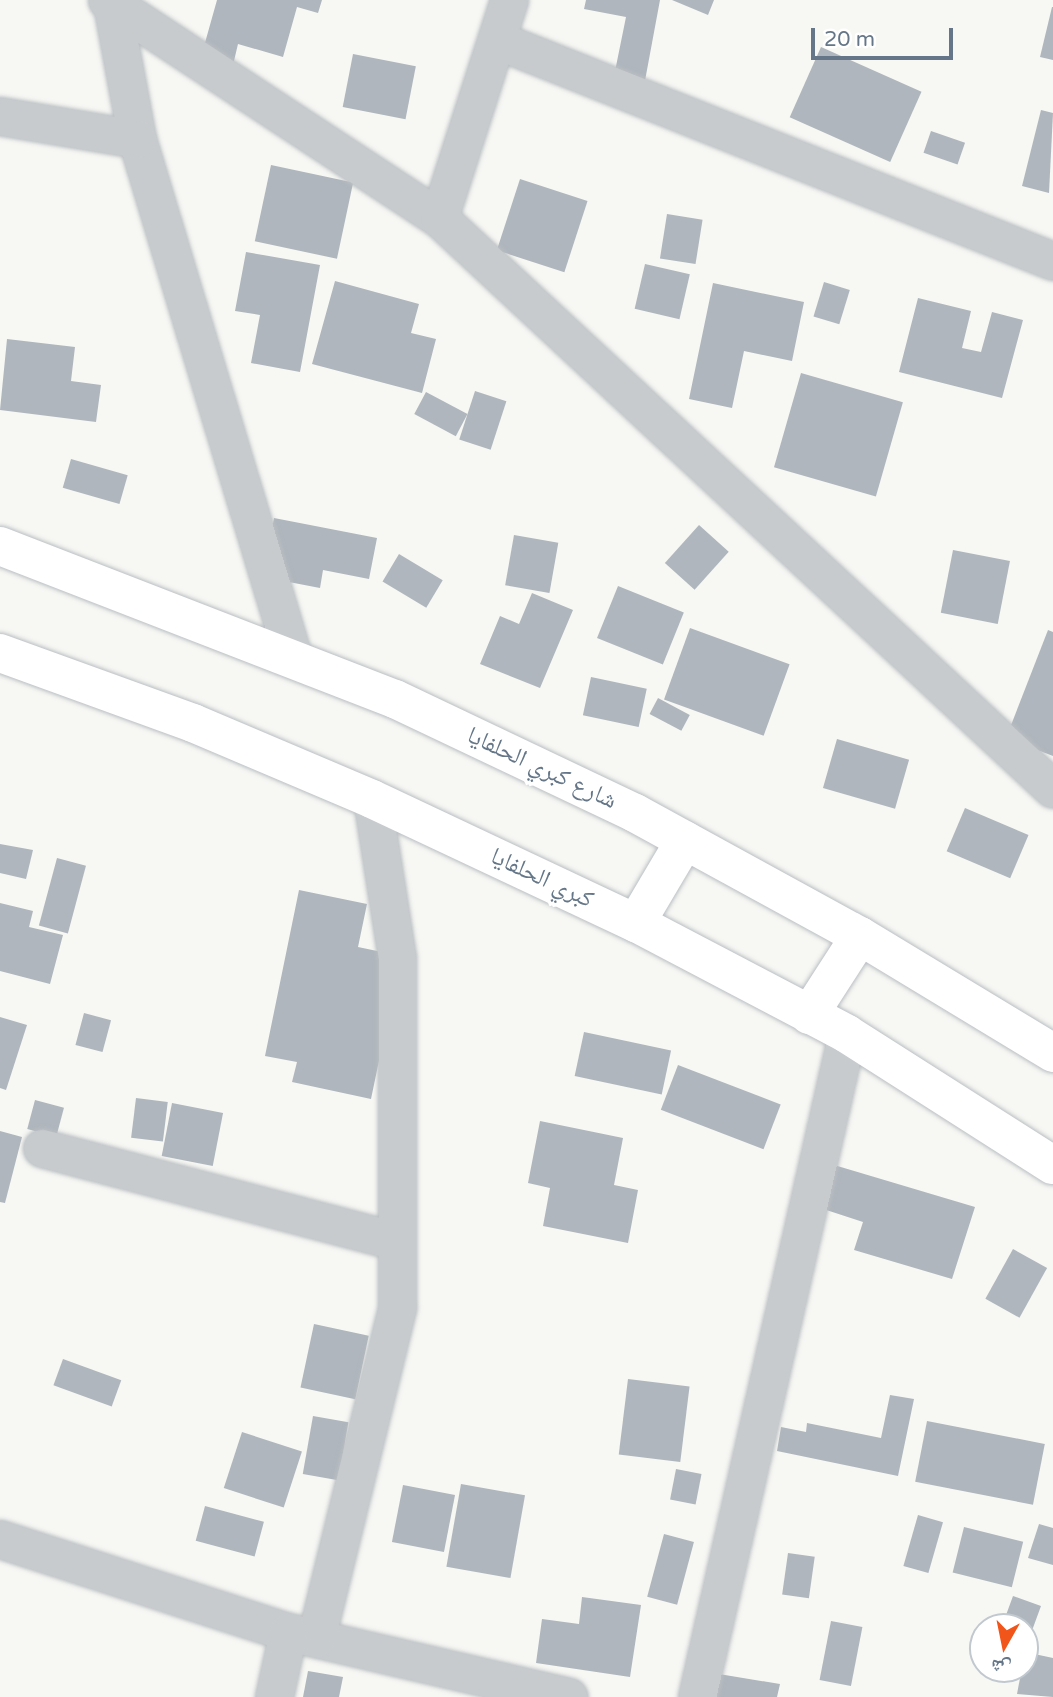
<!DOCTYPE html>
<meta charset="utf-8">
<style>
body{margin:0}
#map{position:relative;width:1053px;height:1697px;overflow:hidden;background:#f7f8f4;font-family:"Varela Round","Noto Naskh Arabic",sans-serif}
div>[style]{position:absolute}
.building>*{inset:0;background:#afb6bd;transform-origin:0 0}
.roads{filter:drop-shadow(0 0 2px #babec2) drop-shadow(0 0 2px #babec2)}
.minor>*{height:37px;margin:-18.5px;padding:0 18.5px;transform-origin:18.5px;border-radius:18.5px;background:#c7cbce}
.primary>*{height:38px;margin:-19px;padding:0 19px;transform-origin:19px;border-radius:19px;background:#fff}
span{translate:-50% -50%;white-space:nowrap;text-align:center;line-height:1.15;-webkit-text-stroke:7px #fff;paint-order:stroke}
.street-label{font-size:24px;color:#647688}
.north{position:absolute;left:969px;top:1613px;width:70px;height:70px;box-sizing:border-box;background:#fff;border:2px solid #c1c8cf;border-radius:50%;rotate:189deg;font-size:19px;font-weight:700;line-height:28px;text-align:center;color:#647688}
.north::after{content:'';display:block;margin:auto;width:24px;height:32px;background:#f1551a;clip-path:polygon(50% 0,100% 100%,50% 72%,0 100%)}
.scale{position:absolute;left:811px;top:28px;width:142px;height:32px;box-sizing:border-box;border:4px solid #647688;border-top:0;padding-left:9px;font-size:21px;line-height:24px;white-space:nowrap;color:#647688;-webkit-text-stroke:5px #fff;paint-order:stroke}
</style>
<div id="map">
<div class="building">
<div style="clip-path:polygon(217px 0,322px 0,318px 13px,297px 7px,283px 57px,238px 44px,233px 65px,201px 57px)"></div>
<div style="clip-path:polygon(586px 0,660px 0,644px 86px,613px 81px,626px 17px,584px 9px)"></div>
<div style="clip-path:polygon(672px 0,714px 0,708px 15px)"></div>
<div style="clip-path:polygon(1052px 7px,1053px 7px,1053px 60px,1040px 57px)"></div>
<div style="left:821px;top:47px;width:110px;height:77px;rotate:24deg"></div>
<div style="left:353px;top:54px;width:64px;height:54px;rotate:11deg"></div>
<div style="clip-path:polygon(1041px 110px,1053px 113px,1049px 193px,1022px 186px)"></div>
<div style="left:931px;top:131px;width:36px;height:23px;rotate:19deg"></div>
<div style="left:271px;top:165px;width:84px;height:78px;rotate:12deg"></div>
<div style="left:520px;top:179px;width:71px;height:75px;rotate:18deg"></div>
<div style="left:667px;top:214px;width:36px;height:45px;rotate:9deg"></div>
<div style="clip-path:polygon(246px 252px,320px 265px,300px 372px,251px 363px,260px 315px,235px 311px)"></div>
<div style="left:645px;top:264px;width:46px;height:46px;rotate:13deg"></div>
<div style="clip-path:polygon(335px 281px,419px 304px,411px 333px,436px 339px,422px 393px,312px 364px)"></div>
<div style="left:824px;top:282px;width:27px;height:36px;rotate:17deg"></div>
<div style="clip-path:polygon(713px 283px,804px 302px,792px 361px,744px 351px,732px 408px,689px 399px)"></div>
<div style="clip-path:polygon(918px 298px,971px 311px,962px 348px,981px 352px,992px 312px,1023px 320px,1002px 398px,899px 372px)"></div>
<div style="clip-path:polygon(7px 339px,75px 347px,71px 381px,101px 385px,96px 422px,0 410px)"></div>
<div style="left:801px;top:373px;width:106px;height:98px;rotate:16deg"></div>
<div style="left:475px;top:391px;width:33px;height:51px;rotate:18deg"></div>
<div style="left:426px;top:392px;width:47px;height:25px;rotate:28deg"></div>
<div style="left:71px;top:459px;width:59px;height:30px;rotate:16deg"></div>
<div style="clip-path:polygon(274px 518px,377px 538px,369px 579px,323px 570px,320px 588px,263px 577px)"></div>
<div style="left:699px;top:525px;width:40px;height:51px;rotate:42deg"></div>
<div style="left:514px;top:535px;width:45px;height:51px;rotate:10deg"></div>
<div style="left:953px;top:550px;width:58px;height:64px;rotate:11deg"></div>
<div style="left:399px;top:554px;width:51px;height:32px;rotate:31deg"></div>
<div style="left:618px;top:586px;width:71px;height:56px;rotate:22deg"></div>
<div style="clip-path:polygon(532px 593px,573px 610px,540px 688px,480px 664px,500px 616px,519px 624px)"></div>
<div style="left:690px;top:628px;width:106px;height:76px;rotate:20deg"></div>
<div style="clip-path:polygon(1048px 630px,1053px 632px,1053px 756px,1006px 738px)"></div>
<div style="left:591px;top:677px;width:57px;height:39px;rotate:12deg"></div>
<div style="left:658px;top:698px;width:36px;height:18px;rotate:28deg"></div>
<div style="left:837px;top:739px;width:75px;height:51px;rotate:16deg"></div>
<div style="left:965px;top:808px;width:69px;height:47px;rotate:23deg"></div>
<div style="clip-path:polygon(0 844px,33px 850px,26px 879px,0 873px)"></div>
<div style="left:57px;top:858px;width:30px;height:70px;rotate:15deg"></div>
<div style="clip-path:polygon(299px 890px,367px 904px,358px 947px,401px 956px,371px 1099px,292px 1082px,297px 1062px,265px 1056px)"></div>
<div style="clip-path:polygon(0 903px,33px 911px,29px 927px,63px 935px,50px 984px,0 971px)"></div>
<div style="left:84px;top:1013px;width:28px;height:33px;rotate:15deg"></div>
<div style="clip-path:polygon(0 1017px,27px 1025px,6px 1090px,0 1088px)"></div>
<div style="left:584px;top:1032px;width:89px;height:45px;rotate:12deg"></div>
<div style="left:678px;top:1065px;width:110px;height:48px;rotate:21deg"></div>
<div style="left:136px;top:1098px;width:32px;height:40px;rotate:7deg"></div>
<div style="left:35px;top:1100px;width:30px;height:30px;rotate:15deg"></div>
<div style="left:172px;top:1103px;width:52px;height:54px;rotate:11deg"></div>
<div style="clip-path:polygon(540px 1121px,623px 1138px,614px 1185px,638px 1190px,628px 1243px,543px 1226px,550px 1188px,528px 1183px)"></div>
<div style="clip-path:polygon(0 1131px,22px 1137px,5px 1203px,0 1202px)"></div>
<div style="clip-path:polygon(824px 1162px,975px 1207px,952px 1279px,854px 1250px,863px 1222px,811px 1205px)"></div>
<div style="left:1013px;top:1249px;width:39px;height:57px;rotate:29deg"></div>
<div style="left:314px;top:1324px;width:56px;height:65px;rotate:12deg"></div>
<div style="left:63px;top:1359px;width:62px;height:28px;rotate:20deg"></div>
<div style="left:628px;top:1379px;width:62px;height:76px;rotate:7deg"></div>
<div style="clip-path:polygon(890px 1395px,914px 1399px,898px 1476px,777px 1451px,781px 1427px,806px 1432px,807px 1423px,881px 1438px)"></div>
<div style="left:313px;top:1416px;width:36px;height:59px;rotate:10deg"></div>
<div style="left:927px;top:1421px;width:120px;height:62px;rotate:11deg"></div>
<div style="left:242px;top:1432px;width:63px;height:59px;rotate:18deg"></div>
<div style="left:676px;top:1469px;width:26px;height:31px;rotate:11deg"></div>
<div style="left:461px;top:1484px;width:65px;height:84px;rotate:10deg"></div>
<div style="left:403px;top:1485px;width:53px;height:58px;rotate:11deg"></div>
<div style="left:205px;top:1506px;width:61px;height:36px;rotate:15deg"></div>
<div style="left:918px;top:1515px;width:26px;height:53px;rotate:16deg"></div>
<div style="clip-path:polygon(1039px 1524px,1053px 1528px,1053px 1565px,1028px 1558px)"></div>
<div style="left:964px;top:1527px;width:61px;height:47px;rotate:14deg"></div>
<div style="left:664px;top:1534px;width:31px;height:65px;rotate:15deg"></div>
<div style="left:788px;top:1553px;width:27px;height:42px;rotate:8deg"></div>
<div style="clip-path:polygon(1013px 1596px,1041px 1606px,1030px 1636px,1025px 1627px,1002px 1626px)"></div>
<div style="clip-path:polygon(582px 1597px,641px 1605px,630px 1677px,536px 1663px,542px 1619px,579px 1624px)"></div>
<div style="left:831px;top:1621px;width:32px;height:60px;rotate:11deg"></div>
<div style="clip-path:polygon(1025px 1652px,1053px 1658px,1053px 1697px,1017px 1694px)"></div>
<div style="clip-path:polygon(308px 1671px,343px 1677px,339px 1697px,303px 1697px)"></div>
<div style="clip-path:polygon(719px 1674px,780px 1684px,777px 1697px,715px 1697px)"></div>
</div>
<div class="roads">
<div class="minor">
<div style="left:107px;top:0;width:397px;rotate:33.3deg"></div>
<div style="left:439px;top:218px;width:838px;rotate:42.92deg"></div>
<div style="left:112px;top:4px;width:137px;rotate:79.5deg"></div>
<div style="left:137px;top:139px;width:541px;rotate:73.24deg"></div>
<div style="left:497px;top:40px;width:598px;rotate:21.68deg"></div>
<div style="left:0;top:116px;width:139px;rotate:9.5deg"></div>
<div style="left:439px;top:218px;width:229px;rotate:-72.2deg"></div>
<div style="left:42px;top:1148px;width:366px;rotate:14.7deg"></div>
<div style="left:0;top:1539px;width:303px;rotate:17.9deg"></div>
<div style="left:288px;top:1632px;width:288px;rotate:13deg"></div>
<div style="left:316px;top:1638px;width:341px;rotate:-76.2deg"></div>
<div style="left:397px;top:1307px;width:349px;rotate:-90deg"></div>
<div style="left:397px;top:958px;width:161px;rotate:-98.9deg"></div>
<div style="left:274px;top:1697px;width:66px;rotate:-77.8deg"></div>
<div style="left:697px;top:1697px;width:680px;rotate:-77.25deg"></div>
</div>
<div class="primary">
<div style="left:0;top:546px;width:424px;rotate:21.2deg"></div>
<div style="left:395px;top:699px;width:266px;rotate:25.4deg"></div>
<div style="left:635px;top:813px;width:256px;rotate:28.7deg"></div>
<div style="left:860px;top:936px;width:226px;rotate:31.2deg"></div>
<div style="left:0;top:653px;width:205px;rotate:19.9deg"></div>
<div style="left:193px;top:723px;width:194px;rotate:23deg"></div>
<div style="left:372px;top:799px;width:292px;rotate:25.2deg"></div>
<div style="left:636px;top:923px;width:238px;rotate:27.7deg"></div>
<div style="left:847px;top:1034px;width:244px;rotate:32.5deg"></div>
<div style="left:636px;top:923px;width:96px;rotate:-59.4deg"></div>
<div style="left:809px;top:1015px;width:94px;rotate:-57.2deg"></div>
</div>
</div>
<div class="street-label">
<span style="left:542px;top:768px;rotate:25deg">شارع كبري الحلفايا</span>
<span style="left:542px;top:878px;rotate:25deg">كبري الحلفايا</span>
</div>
<div class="north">ش</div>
<div class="scale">20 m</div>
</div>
